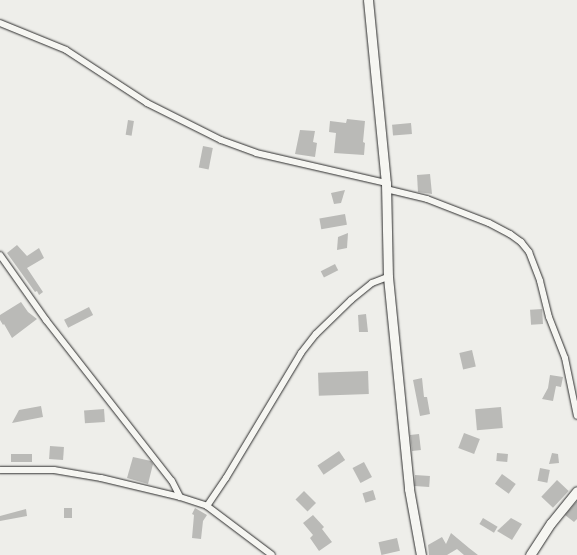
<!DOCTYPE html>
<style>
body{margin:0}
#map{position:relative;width:577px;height:555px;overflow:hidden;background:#eeeeea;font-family:Caveat,sans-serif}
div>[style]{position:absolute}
.building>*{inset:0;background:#babab7;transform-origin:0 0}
.roads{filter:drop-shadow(0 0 1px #2b2b2b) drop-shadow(0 0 1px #2b2b2b)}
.street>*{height:6px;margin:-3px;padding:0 3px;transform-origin:3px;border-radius:3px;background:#f6f6f2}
.secondary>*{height:9px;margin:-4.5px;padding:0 4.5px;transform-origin:4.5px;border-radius:4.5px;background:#f6f6f2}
span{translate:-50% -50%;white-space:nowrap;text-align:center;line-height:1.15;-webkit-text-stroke:3px #f6f6f2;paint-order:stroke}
</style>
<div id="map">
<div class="building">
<div style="clip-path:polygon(347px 119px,365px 121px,363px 142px,365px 143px,364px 155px,334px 153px,336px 133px,329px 132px,330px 121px,346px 123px)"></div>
<div style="left:128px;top:120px;width:6px;height:15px;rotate:9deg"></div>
<div style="left:411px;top:123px;width:11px;height:19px;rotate:85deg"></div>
<div style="clip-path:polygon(300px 130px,315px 131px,313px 142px,317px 143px,315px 157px,295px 154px)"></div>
<div style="left:203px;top:146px;width:10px;height:22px;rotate:11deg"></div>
<div style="clip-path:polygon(430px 174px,432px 194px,418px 192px,417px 175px)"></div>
<div style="clip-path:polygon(345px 190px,341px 203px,334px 204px,331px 193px)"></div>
<div style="left:345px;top:214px;width:11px;height:26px;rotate:80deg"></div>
<div style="clip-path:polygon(348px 233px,347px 248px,337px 250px,338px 237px)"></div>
<div style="clip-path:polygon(17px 245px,27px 256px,39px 248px,44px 258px,27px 268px,43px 292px,39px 295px,37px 291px,35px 292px,7px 253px)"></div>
<div style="left:335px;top:264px;width:7px;height:16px;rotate:63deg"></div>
<div style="clip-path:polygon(21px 302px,28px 312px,37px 319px,12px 338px,4px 324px,3px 325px,0 320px,0 315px)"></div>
<div style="left:89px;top:307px;width:9px;height:28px;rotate:63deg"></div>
<div style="left:542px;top:309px;width:15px;height:12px;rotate:86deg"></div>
<div style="clip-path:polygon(366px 314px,368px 332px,359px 332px,358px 315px)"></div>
<div style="left:472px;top:350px;width:17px;height:13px;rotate:77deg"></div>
<div style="left:368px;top:371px;width:23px;height:50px;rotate:88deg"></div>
<div style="clip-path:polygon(550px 375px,563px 377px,561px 387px,556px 386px,553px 401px,542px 399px,548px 388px)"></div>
<div style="clip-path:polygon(422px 378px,424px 397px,427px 397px,430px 414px,420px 416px,413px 380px)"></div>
<div style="clip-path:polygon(41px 406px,43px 417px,12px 423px,19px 410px)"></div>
<div style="left:501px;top:407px;width:21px;height:26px;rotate:85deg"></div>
<div style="left:104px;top:409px;width:13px;height:20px;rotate:86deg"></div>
<div style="left:464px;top:433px;width:17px;height:16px;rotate:21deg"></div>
<div style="left:419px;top:434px;width:16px;height:9px;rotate:83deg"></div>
<div style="left:50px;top:446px;width:14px;height:13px;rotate:4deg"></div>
<div style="left:339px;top:451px;width:11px;height:26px;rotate:56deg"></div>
<div style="left:497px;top:453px;width:11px;height:8px;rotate:5deg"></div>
<div style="clip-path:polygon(552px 453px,558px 454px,559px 463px,549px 464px)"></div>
<div style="left:11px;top:454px;width:21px;height:8px"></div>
<div style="clip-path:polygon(133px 457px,151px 461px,153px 464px,148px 484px,127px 478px)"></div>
<div style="left:364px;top:462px;width:17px;height:13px;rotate:62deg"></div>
<div style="left:540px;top:468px;width:10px;height:13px;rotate:11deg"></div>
<div style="left:502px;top:474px;width:17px;height:12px;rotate:36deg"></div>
<div style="left:415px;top:475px;width:15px;height:11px;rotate:4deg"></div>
<div style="left:557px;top:480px;width:16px;height:23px;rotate:43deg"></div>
<div style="left:373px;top:490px;width:10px;height:11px;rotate:73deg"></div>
<div style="left:304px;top:491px;width:17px;height:12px;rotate:45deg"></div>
<div style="clip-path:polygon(577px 501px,577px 519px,574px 522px,565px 515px)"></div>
<div style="left:64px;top:508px;width:8px;height:10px"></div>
<div style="clip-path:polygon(195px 508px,207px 515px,203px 521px,201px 539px,192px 538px,194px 515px,192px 514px)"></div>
<div style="clip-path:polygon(26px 509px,27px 516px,0 521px,0 516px)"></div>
<div style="clip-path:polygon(313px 515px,324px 527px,322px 529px,332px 542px,319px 551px,310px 538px,313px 535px,303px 523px)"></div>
<div style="left:483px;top:518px;width:17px;height:7px;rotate:31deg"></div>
<div style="clip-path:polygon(511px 518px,522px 524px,512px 540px,497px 531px)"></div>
<div style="clip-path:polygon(451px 533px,469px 548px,478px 555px,464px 555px,457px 549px,447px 555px,429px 555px,428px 545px,442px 537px,446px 544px)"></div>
<div style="left:397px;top:538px;width:13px;height:19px;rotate:77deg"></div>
</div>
<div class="roads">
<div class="street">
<div style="left:0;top:23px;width:71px;rotate:22.2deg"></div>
<div style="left:66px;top:50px;width:97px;rotate:33.2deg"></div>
<div style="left:147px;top:103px;width:83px;rotate:26.6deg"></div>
<div style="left:221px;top:140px;width:37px;rotate:20deg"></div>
<div style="left:256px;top:153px;width:133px;rotate:13deg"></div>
<div style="left:386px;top:189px;width:42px;rotate:13.7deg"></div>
<div style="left:427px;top:199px;width:66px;rotate:21.2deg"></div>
<div style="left:489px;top:223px;width:24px;rotate:28deg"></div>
<div style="left:510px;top:234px;width:14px;rotate:36deg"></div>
<div style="left:521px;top:242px;width:13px;rotate:51deg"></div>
<div style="left:529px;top:252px;width:31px;rotate:69deg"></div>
<div style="left:540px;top:281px;width:37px;rotate:76deg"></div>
<div style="left:549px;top:317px;width:44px;rotate:68.7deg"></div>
<div style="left:565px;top:358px;width:59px;rotate:78.3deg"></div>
<div style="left:0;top:255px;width:80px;rotate:54.7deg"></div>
<div style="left:46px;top:320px;width:204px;rotate:52deg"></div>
<div style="left:172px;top:481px;width:18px;rotate:63deg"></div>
<div style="left:180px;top:497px;width:28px;rotate:18deg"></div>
<div style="left:207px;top:506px;width:81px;rotate:37deg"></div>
<div style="left:0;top:470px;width:54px"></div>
<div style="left:54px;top:470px;width:48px;rotate:9.7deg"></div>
<div style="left:101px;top:478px;width:81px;rotate:13.5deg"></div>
<div style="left:207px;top:506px;width:34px;rotate:-56deg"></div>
<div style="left:226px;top:478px;width:146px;rotate:-59deg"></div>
<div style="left:301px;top:353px;width:24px;rotate:-52deg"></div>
<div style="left:316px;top:334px;width:49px;rotate:-44.2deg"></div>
<div style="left:351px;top:300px;width:27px;rotate:-39deg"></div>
<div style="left:372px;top:283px;width:17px;rotate:-21deg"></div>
</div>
<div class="secondary">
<div style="left:368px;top:0;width:184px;rotate:84.4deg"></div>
<div style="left:386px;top:183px;width:94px;rotate:88.8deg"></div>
<div style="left:388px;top:277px;width:213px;rotate:84.3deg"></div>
<div style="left:409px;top:489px;width:67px;rotate:79.7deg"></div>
<div style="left:530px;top:555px;width:38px;rotate:-57deg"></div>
<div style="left:551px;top:523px;width:41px;rotate:-50.9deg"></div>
</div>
</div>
</div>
